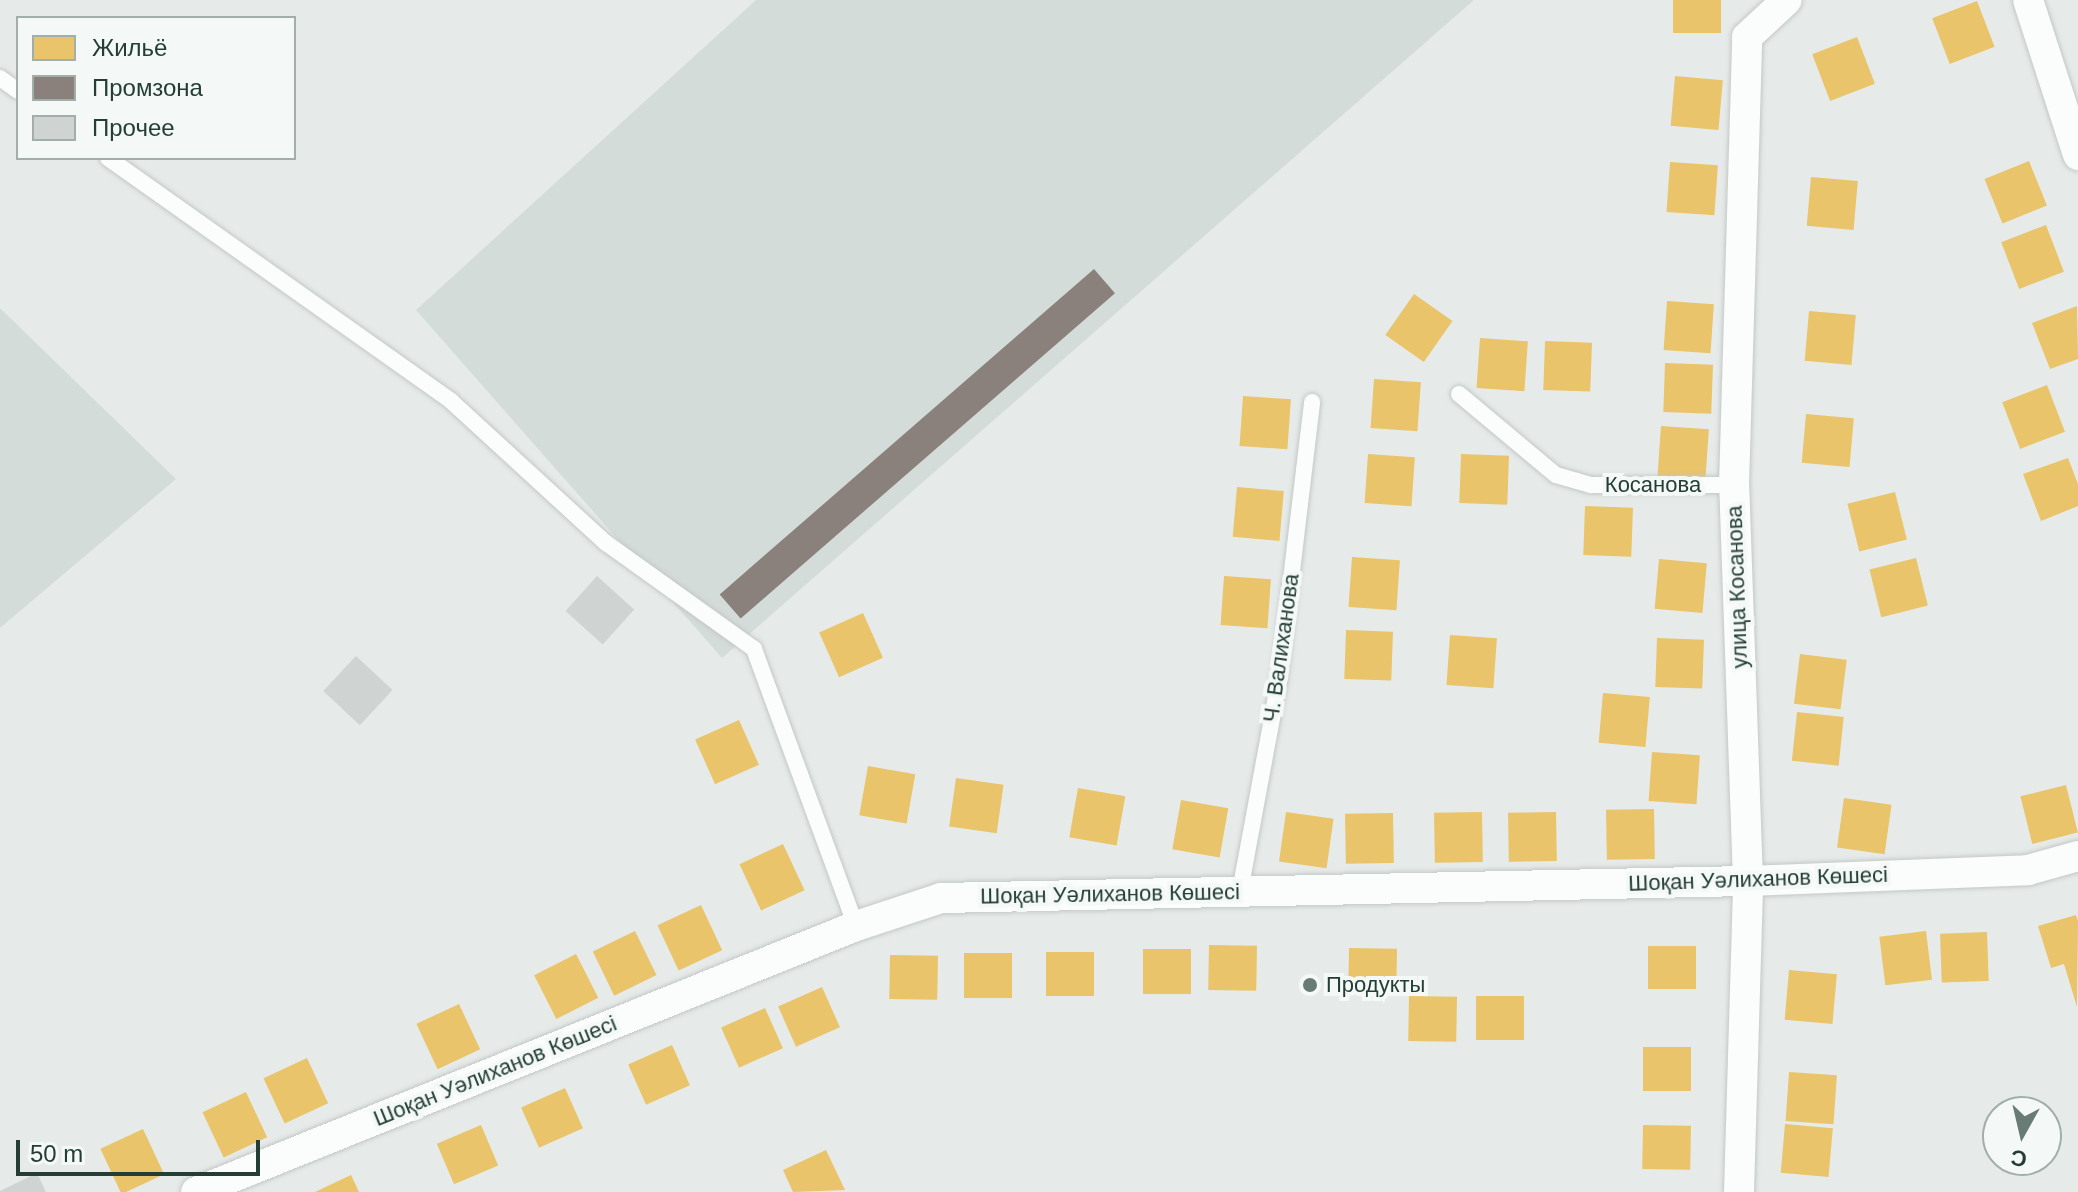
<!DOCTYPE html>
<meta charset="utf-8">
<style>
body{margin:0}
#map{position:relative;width:2078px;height:1192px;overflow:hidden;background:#e6ebe9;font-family:Helvetica,sans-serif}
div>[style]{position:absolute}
.built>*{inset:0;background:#d4dcd9}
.homes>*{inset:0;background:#e9c46a;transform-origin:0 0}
.industry>*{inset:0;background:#8a817c;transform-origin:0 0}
.building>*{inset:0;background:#cfd3d1;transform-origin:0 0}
.roads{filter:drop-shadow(0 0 2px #c3c8c6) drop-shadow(0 0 2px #c3c8c6)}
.lane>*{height:16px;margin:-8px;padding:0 8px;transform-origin:8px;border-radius:8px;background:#fbfcfc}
.street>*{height:30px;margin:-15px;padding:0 15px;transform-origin:15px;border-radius:15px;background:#fbfcfc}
.dots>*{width:22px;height:22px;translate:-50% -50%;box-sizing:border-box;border:4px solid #f4f9f7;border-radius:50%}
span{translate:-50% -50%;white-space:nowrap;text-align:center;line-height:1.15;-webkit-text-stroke:8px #f4f9f7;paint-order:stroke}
.street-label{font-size:22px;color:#243e36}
.poi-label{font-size:22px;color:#243e36}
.left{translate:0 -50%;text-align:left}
.legend{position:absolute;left:16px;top:16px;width:280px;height:144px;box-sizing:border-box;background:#f4f9f7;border:2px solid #a1aeaa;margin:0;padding:10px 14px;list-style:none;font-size:24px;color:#243e36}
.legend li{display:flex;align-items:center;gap:16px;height:40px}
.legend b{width:40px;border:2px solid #a1aeaa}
.north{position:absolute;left:1982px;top:1096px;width:80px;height:80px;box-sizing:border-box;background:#f4f9f7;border:2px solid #a1aeaa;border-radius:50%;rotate:188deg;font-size:22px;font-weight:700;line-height:32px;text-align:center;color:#243e36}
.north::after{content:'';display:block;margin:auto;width:28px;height:36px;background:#687b75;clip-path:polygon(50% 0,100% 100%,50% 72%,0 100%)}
.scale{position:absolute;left:16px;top:1140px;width:244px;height:36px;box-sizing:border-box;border:4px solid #243e36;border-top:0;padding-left:10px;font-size:24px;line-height:28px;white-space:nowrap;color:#243e36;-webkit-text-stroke:6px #f4f9f7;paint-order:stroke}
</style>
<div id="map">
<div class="built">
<div style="clip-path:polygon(756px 0,1474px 0,722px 658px,416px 310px)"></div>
<div style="clip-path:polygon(0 308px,176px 479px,0 628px)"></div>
</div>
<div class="homes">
<div style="left:1673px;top:0;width:48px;height:33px"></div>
<div style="left:1977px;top:1px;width:49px;height:48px;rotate:69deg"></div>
<div style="left:1857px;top:37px;width:50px;height:48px;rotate:69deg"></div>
<div style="left:1675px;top:76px;width:48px;height:50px;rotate:5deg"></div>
<div style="left:2029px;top:161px;width:48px;height:48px;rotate:68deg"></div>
<div style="left:1670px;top:162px;width:48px;height:50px;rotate:4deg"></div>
<div style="left:1811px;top:177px;width:47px;height:49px;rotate:5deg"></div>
<div style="left:2046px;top:225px;width:50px;height:48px;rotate:69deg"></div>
<div style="left:1414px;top:294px;width:47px;height:50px;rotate:35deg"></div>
<div style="left:1667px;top:301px;width:47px;height:49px;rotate:4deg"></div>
<div style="clip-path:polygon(2077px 306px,2078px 359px,2050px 369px,2032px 323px)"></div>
<div style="left:1809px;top:311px;width:47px;height:50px;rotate:5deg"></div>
<div style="left:1480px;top:338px;width:48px;height:50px;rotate:4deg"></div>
<div style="left:1545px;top:341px;width:47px;height:49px;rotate:2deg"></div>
<div style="left:1665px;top:363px;width:48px;height:49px;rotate:2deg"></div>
<div style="left:1374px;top:379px;width:47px;height:49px;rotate:4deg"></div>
<div style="left:2047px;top:385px;width:50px;height:48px;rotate:69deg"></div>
<div style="left:1243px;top:396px;width:48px;height:50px;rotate:4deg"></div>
<div style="left:1806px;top:414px;width:48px;height:49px;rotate:5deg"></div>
<div style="left:1661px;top:426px;width:48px;height:50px;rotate:4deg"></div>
<div style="left:1368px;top:454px;width:47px;height:49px;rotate:4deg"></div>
<div style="left:1461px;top:454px;width:48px;height:49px;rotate:2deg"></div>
<div style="clip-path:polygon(2068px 458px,2078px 484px,2078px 506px,2041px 521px,2023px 474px)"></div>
<div style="left:1237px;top:487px;width:47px;height:50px;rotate:5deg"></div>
<div style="left:1895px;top:492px;width:49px;height:49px;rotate:76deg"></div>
<div style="left:1585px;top:506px;width:48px;height:49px;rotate:2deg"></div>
<div style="left:1352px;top:557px;width:48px;height:50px;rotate:4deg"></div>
<div style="left:1916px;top:558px;width:49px;height:48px;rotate:76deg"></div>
<div style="left:1659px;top:559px;width:48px;height:50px;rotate:5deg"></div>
<div style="left:1224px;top:576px;width:47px;height:49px;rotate:4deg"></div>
<div style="left:863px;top:613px;width:49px;height:48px;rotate:66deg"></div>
<div style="left:1346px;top:630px;width:47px;height:49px;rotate:2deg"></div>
<div style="left:1450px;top:635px;width:47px;height:50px;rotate:4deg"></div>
<div style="left:1657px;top:638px;width:47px;height:49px;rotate:2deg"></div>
<div style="left:1800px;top:654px;width:47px;height:50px;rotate:7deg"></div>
<div style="left:1603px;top:693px;width:47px;height:50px;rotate:5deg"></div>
<div style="left:1797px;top:712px;width:47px;height:49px;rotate:6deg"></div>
<div style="left:739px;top:720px;width:49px;height:48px;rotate:66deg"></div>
<div style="left:1652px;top:752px;width:48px;height:49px;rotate:4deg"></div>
<div style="left:868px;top:766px;width:48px;height:50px;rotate:10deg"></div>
<div style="left:956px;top:778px;width:48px;height:49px;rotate:8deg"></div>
<div style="left:2066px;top:785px;width:49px;height:47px;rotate:76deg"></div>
<div style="left:1078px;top:788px;width:48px;height:50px;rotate:10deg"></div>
<div style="left:1844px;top:798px;width:48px;height:50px;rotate:8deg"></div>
<div style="left:1181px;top:800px;width:48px;height:50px;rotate:10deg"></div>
<div style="left:1654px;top:809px;width:50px;height:48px;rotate:89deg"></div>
<div style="left:1286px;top:812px;width:48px;height:50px;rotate:8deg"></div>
<div style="left:1482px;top:812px;width:50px;height:48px;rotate:89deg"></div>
<div style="left:1556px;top:812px;width:49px;height:48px;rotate:89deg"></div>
<div style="left:1393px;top:813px;width:50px;height:48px;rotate:89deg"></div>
<div style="left:783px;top:844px;width:51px;height:48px;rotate:65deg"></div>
<div style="left:701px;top:905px;width:50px;height:48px;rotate:65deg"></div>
<div style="clip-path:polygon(2076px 915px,2078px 921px,2077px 1007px,2064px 964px,2051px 968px,2038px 926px)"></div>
<div style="left:635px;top:931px;width:49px;height:47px;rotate:64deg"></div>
<div style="left:1926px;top:931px;width:49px;height:47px;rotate:83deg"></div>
<div style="left:1987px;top:932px;width:49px;height:47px;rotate:88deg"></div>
<div style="left:1209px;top:945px;width:48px;height:45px;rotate:1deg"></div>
<div style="left:1648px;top:946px;width:48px;height:43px"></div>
<div style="left:1349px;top:948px;width:48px;height:44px;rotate:1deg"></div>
<div style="left:1143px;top:949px;width:48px;height:45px"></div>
<div style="left:1046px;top:952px;width:48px;height:44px"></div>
<div style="left:964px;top:953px;width:48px;height:45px"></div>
<div style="left:576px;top:954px;width:49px;height:47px;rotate:63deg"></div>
<div style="left:890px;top:955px;width:48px;height:44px;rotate:1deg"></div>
<div style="left:1789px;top:970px;width:48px;height:50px;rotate:5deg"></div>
<div style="left:822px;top:987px;width:44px;height:48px;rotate:66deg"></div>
<div style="left:1409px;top:996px;width:48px;height:45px;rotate:1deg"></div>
<div style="left:1476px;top:996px;width:48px;height:44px"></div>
<div style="left:459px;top:1004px;width:50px;height:47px;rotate:65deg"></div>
<div style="left:765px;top:1008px;width:44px;height:48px;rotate:66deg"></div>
<div style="left:672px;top:1045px;width:44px;height:48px;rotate:66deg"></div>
<div style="left:1643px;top:1047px;width:48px;height:44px"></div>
<div style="left:307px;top:1058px;width:50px;height:48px;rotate:65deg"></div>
<div style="left:1789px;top:1072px;width:48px;height:49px;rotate:4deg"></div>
<div style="left:565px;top:1088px;width:44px;height:48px;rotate:66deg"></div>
<div style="left:246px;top:1092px;width:50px;height:48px;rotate:65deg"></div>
<div style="left:1785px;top:1124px;width:48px;height:49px;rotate:5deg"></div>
<div style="left:481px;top:1125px;width:44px;height:48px;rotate:67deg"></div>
<div style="left:1643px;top:1125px;width:48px;height:44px;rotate:1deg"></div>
<div style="left:143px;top:1129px;width:50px;height:47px;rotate:65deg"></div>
<div style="clip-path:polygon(826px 1150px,845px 1190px,793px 1192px,783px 1170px)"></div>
<div style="clip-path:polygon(351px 1175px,359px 1192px,315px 1192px)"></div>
</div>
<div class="industry">
<div style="left:1094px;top:269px;width:32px;height:496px;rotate:49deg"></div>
</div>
<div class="building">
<div style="left:597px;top:576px;width:50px;height:47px;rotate:42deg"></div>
<div style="left:356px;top:656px;width:50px;height:48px;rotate:43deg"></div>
<div style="clip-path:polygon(37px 1173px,46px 1192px,0 1192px,0 1191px)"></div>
</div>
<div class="roads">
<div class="lane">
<div style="left:0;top:78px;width:22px;rotate:36deg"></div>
<div style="left:108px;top:158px;width:420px;rotate:35.3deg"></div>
<div style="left:451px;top:401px;width:210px;rotate:42.5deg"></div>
<div style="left:606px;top:543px;width:182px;rotate:35.6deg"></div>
<div style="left:754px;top:649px;width:295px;rotate:69.8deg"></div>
<div style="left:1459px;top:394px;width:126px;rotate:39.9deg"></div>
<div style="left:1556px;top:475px;width:37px;rotate:16deg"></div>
<div style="left:1592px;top:485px;width:142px"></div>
<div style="left:1240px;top:891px;width:215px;rotate:-79.5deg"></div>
<div style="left:1279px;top:680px;width:280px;rotate:-83.2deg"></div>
</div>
<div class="street">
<div style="left:2028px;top:0;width:163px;rotate:72.1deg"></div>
<div style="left:196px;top:1192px;width:712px;rotate:-21.95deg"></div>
<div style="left:856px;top:926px;width:89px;rotate:-18.2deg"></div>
<div style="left:941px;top:898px;width:807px;rotate:-1.21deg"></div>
<div style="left:1748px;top:881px;width:280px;rotate:-2.2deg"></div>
<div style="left:2028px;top:870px;width:52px;rotate:-15.6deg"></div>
<div style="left:1739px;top:1192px;width:311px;rotate:-88.3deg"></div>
<div style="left:1748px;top:881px;width:396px;rotate:-92deg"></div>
<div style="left:1734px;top:485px;width:448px;rotate:-88.3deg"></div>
<div style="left:1747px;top:37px;width:54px;rotate:-42.8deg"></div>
</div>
</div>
<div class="dots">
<div style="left:1310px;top:985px;background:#687b75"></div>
</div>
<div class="street-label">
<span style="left:1653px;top:485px">Косанова</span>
<span style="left:1737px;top:587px;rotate:-92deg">улица Косанова</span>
<span style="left:1281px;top:648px;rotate:-82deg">Ч. Валиханова</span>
<span style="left:1758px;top:879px;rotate:-2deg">Шоқан Уәлиханов Көшесі</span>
<span style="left:1110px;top:894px;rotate:-1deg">Шоқан Уәлиханов Көшесі</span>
<span style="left:495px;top:1071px;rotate:-22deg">Шоқан Уәлиханов Көшесі</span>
</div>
<div class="poi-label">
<span class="left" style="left:1326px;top:985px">Продукты</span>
</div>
<ul class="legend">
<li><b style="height:22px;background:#e9c46a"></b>Жильё</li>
<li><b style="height:22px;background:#8a817c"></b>Промзона</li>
<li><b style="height:22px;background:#cfd3d1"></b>Прочее</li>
</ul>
<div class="north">С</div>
<div class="scale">50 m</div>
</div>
